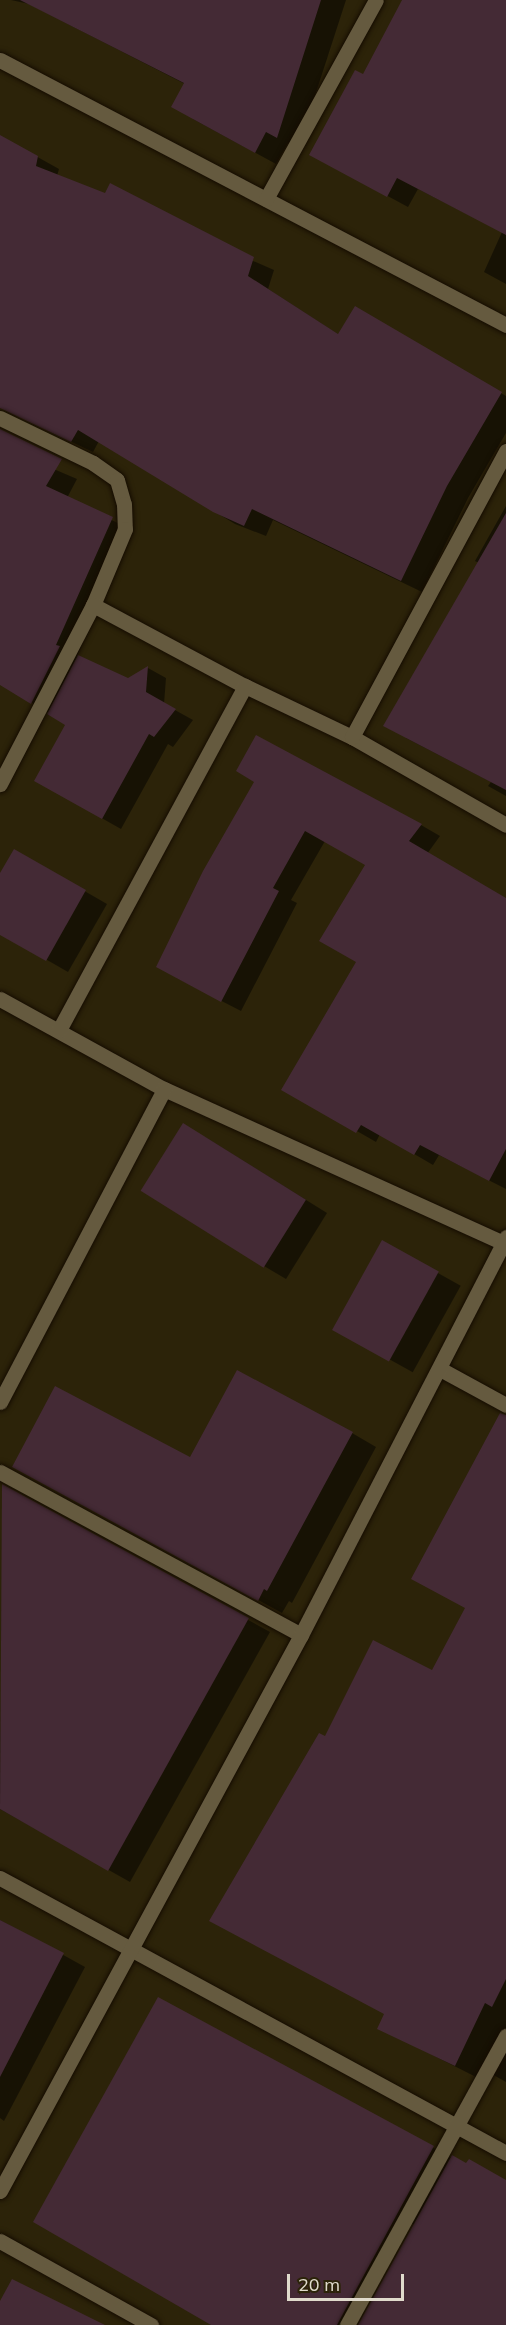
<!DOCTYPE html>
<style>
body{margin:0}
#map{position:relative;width:506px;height:2325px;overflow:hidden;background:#2c2309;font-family:Mulish,sans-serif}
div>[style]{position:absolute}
.shadow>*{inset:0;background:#0007;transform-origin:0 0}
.building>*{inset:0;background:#442a35;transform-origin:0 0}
.roads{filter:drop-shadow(0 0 2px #150c00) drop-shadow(0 0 2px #150c00)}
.street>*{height:15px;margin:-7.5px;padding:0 7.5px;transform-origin:7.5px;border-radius:7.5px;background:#655a3f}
span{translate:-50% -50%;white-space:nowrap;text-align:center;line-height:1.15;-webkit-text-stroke:4.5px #2c2309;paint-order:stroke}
.scale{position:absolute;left:287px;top:2274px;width:117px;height:27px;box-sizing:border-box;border:3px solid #e0dbcc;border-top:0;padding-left:8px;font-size:18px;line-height:21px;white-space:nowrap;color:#e0dbcc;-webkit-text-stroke:4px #2c2309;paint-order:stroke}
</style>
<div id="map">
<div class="shadow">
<div style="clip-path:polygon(11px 0,346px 0,298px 148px,288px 143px,276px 164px,193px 119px,185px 84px,29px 4px)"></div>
<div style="clip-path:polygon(404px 0,506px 0,506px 284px,484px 272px,502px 232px,418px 189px,408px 207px,332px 166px,363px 76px)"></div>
<div style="clip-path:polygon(0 136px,59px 169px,57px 176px,274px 270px,268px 289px,339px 335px,355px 308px,506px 396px,506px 433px,468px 498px,422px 592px,273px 520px,266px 536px,235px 524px,99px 441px,93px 452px,46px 430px,0 391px)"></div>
<div style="clip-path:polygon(0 446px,77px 479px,67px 498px,132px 530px,77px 656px,128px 680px,148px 668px,166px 678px,164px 704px,193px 720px,173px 747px,168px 744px,121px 829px,36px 781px,67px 724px,0 683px)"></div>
<div style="clip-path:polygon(506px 506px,506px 796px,488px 786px,491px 782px,406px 738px,479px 563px,475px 561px)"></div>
<div style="clip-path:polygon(256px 781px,421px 825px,440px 836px,427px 854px,506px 900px,506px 1189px,439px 1155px,433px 1165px,380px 1134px,376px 1142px,284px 1089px,358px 962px,367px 865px,325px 841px,291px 900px,297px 903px,241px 1011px,177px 978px)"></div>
<div style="clip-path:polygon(15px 851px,107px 904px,68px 972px,0 933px,0 876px)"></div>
<div style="clip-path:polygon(205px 1137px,327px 1213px,286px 1279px,264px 1266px)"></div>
<div style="left:382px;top:1242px;width:90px;height:99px;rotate:29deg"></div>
<div style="clip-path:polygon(352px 1433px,376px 1447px,292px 1603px,289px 1601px,282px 1613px,37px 1480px)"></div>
<div style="clip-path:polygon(506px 1442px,506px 2082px,481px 2068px,476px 2077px,379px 2028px,386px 2014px,325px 1738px,433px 1672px,466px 1608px)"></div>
<div style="clip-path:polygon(3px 1486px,270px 1632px,130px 1882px,0 1809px)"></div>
<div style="clip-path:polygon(0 1920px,85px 1967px,4px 2121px,0 2118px)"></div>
<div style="clip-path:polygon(159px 1999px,452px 2158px,506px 2182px,506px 2325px,381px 2325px,418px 2227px,404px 2219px,345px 2325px,216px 2325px)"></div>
</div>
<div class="building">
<div style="clip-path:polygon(20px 0,321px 0,277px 138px,266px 132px,255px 153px,171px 107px,184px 83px)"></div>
<div style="clip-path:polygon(402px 0,506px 0,506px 235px,397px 178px,387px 197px,309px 155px,355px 70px,363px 74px)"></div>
<div style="clip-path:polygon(0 135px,38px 156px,36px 166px,105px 193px,110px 183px,254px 257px,248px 276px,338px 334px,355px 306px,502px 392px,447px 486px,401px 581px,252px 509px,244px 526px,213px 512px,78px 430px,71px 442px,0 408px)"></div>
<div style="clip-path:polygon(0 429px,62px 459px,46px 486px,113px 517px,56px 645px,60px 646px,31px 704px,0 685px)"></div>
<div style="clip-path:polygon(506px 513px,506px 790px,383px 726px)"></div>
<div style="clip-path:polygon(78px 655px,128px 678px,148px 666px,146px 692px,176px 709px,154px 737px,149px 734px,102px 819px,34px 781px,65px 725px,47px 714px)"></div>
<div style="clip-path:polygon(256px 735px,422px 824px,409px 841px,506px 898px,506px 1149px,489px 1181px,420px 1145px,414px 1155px,361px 1125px,356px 1133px,281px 1090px,356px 962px,319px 941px,365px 865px,305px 831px,273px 888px,279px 891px,221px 1002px,156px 967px,203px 871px,254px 782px,236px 771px)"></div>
<div style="clip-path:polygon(14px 849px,86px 890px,46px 961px,0 935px,0 873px)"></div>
<div style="left:183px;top:1123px;width:145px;height:80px;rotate:32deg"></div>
<div style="left:382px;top:1240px;width:65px;height:103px;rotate:29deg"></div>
<div style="clip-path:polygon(237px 1370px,353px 1432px,267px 1591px,264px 1589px,258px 1601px,12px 1467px,55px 1386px,190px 1457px)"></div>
<div style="clip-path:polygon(500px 1413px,506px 1415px,506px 1979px,492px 2007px,485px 2003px,455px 2066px,377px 2029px,384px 2014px,209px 1921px,319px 1733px,325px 1736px,373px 1640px,432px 1670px,465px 1608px,411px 1579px)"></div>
<div style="clip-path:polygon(2px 1484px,249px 1618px,108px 1871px,0 1809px)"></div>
<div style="clip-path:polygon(0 1920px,64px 1953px,0 2077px)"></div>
<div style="clip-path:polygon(158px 1997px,434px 2146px,337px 2325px,211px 2325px,33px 2222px)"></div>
<div style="clip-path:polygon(452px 2155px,466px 2163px,469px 2159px,506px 2180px,506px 2325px,358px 2325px)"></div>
<div style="clip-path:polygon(12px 2279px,105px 2325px,0 2325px,0 2301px)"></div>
</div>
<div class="roads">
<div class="street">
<div style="left:0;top:60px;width:571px;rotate:27.64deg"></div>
<div style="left:266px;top:199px;width:227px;rotate:-61.1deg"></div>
<div style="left:0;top:418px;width:103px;rotate:25.8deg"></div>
<div style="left:93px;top:463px;width:29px;rotate:35deg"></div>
<div style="left:117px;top:480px;width:25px;rotate:74deg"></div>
<div style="left:124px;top:504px;width:25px;rotate:88deg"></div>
<div style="left:125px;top:529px;width:82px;rotate:112.8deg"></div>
<div style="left:93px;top:605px;width:202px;rotate:117.5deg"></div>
<div style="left:93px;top:605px;width:172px;rotate:28.1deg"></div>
<div style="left:245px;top:686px;width:119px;rotate:25.5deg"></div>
<div style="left:352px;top:737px;width:177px;rotate:29.7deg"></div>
<div style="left:352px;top:737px;width:325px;rotate:-61.7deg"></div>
<div style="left:0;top:999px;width:187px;rotate:28.8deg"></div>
<div style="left:164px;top:1089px;width:372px;rotate:24.4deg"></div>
<div style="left:59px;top:1030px;width:391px;rotate:-61.6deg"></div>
<div style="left:440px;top:1369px;width:75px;rotate:28.6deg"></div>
<div style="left:0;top:1402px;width:353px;rotate:-62.3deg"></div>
<div style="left:0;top:1472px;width:342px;rotate:28.4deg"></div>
<div style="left:0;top:1878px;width:576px;rotate:28.52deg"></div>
<div style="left:0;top:2191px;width:632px;rotate:-61.57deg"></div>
<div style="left:301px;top:1635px;width:448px;rotate:-62.7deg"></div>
<div style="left:0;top:2241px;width:173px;rotate:29.1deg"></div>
<div style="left:347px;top:2325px;width:330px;rotate:-61.2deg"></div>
</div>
</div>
<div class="scale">20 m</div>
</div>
